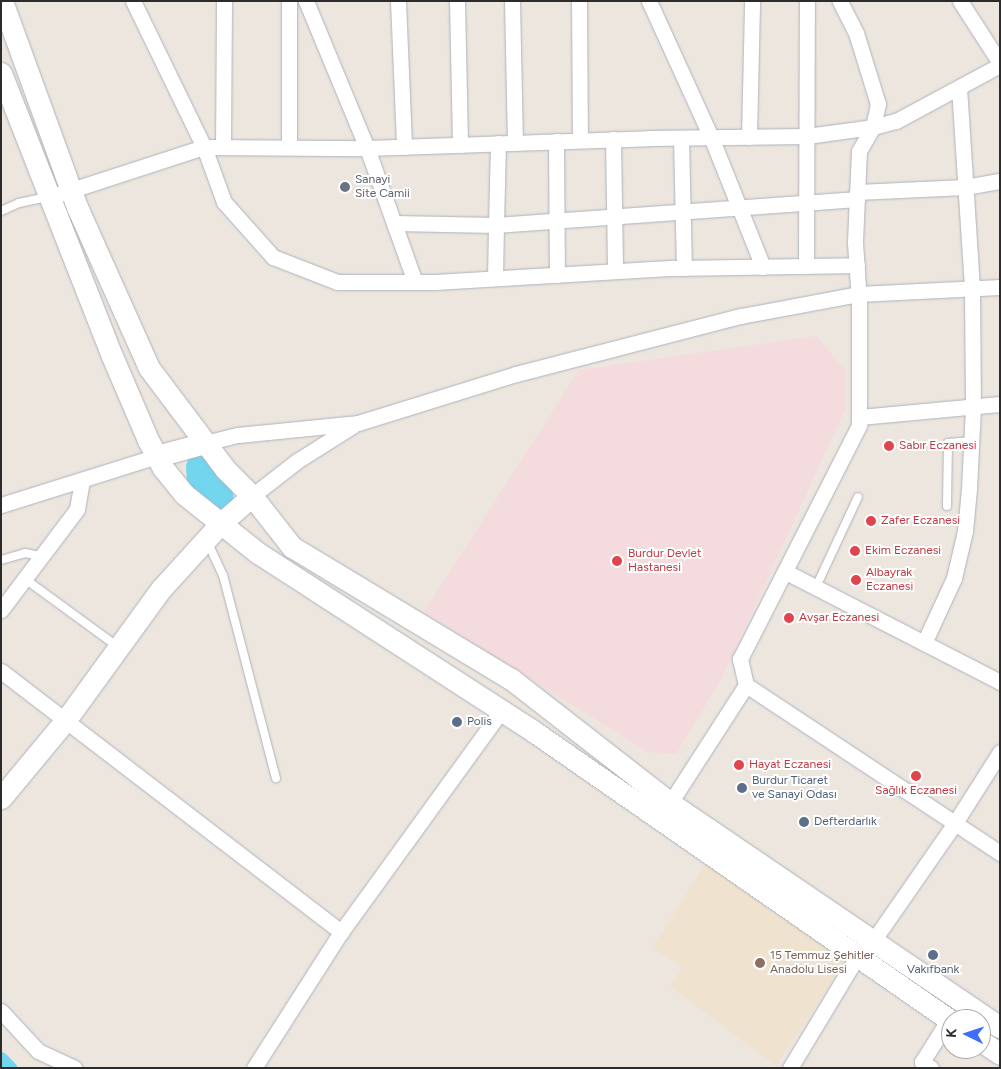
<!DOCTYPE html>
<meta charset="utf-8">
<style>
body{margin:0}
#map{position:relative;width:1001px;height:1069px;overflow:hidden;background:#ede6de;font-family:Figtree,sans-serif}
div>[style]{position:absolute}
.education>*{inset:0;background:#efe2ce}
.medical>*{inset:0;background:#f4dcde}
.water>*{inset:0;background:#72d6ee}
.canal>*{height:14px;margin:-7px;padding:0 7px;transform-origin:7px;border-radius:7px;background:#72d6ee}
.roads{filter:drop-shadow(0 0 1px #aeb2bc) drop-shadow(0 0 1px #aeb2bc)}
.lane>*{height:8px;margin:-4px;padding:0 4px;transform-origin:4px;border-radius:4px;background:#fff}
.street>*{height:15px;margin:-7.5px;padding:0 7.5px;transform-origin:7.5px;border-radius:7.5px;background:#fff}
.secondary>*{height:21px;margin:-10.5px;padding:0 10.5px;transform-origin:10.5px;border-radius:10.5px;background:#fff}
.dots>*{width:14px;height:14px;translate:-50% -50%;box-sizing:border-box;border:2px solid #fff;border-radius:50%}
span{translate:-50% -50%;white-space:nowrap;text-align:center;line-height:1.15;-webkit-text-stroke:4px #fff;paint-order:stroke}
.worship-label{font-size:12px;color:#5b616d}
.left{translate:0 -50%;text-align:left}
.health-label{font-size:12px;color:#be3a42}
.service-label{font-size:12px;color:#4e5e75}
.education-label{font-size:12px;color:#785e54}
.frame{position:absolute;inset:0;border:2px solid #2c2c2c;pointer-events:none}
.north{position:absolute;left:941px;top:1009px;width:50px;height:50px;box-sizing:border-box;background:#fff;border:1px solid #ababab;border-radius:50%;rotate:274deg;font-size:14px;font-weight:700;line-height:20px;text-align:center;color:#2c2c2c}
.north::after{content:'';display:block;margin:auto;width:18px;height:22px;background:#3f6ef9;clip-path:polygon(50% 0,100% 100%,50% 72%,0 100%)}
</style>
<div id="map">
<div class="education">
<div style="clip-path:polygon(706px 863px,846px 959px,776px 1066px,670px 986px,683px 967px,652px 948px)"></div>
</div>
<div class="medical">
<div style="clip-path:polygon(817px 336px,845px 370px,845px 410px,721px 680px,676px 754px,647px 752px,424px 612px,579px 370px)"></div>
</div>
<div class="water">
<div style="clip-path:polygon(198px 455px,207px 457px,233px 493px,234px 505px,217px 514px,187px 484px,186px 465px,189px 458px)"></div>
</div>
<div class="canal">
<div style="left:1px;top:1059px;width:13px;rotate:45deg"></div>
</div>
<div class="roads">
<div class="lane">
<div style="left:1px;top:211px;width:20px;rotate:-24deg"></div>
<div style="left:19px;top:203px;width:30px;rotate:-12deg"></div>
<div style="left:947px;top:506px;width:63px;rotate:-89.1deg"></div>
<div style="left:948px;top:443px;width:24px;rotate:-5deg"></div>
<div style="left:207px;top:541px;width:38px;rotate:65deg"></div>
<div style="left:223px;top:575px;width:210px;rotate:75.4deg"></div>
<div style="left:1px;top:560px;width:25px;rotate:-16deg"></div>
<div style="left:25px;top:553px;width:16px;rotate:11deg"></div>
<div style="left:25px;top:579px;width:114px;rotate:36.1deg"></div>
<div style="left:816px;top:587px;width:99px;rotate:-65deg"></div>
</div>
<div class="street">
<div style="left:133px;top:1px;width:162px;rotate:64.1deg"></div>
<div style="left:204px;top:147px;width:59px;rotate:70deg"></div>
<div style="left:224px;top:202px;width:74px;rotate:48.3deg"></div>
<div style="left:273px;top:257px;width:69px;rotate:21.3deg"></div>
<div style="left:337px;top:282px;width:98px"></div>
<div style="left:435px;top:282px;width:239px;rotate:-3.4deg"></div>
<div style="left:674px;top:268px;width:183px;rotate:-0.9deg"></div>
<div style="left:289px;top:1px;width:146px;rotate:90deg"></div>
<div style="left:306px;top:1px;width:159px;rotate:67.5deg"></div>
<div style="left:367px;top:148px;width:142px;rotate:70.3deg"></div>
<div style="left:398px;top:1px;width:146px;rotate:87.6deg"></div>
<div style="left:457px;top:1px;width:144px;rotate:88.8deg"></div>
<div style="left:512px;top:1px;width:142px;rotate:88.8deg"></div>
<div style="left:579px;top:1px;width:139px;rotate:89.6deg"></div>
<div style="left:649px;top:1px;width:149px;rotate:65.5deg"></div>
<div style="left:711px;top:137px;width:140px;rotate:68.2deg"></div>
<div style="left:960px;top:1px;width:74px;rotate:57.2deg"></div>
<div style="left:749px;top:137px;width:136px;rotate:-88.7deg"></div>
<div style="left:681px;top:138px;width:130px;rotate:88.7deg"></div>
<div style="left:613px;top:139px;width:132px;rotate:89.1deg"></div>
<div style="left:556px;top:141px;width:134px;rotate:89.6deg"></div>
<div style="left:223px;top:147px;width:146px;rotate:-89.6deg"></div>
<div style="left:857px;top:192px;width:108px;rotate:-2.7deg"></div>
<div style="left:965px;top:187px;width:36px;rotate:-10deg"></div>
<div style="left:50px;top:197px;width:162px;rotate:-18deg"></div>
<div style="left:204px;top:147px;width:163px;rotate:0.4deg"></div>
<div style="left:367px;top:148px;width:282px;rotate:-2deg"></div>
<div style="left:649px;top:138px;width:158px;rotate:-0.7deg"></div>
<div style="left:807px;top:136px;width:67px;rotate:-7.8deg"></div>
<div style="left:873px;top:127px;width:24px;rotate:-15deg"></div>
<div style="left:896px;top:121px;width:118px;rotate:-28.3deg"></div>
<div style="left:394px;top:223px;width:102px;rotate:1.1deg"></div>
<div style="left:496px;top:225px;width:82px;rotate:-88.6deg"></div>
<div style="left:806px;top:266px;width:265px;rotate:-89.8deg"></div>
<div style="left:495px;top:278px;width:53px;rotate:-88.9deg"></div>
<div style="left:496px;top:225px;width:362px;rotate:-4.1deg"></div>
<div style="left:859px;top:417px;width:142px;rotate:-5.3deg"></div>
<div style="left:205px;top:443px;width:34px;rotate:-14deg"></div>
<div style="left:238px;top:435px;width:121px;rotate:-5.7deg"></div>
<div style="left:358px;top:423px;width:165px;rotate:-17.2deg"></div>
<div style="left:516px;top:374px;width:232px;rotate:-14.5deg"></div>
<div style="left:741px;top:316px;width:119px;rotate:-10.6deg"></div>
<div style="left:858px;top:294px;width:142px;rotate:-2.8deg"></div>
<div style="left:252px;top:496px;width:57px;rotate:-37.9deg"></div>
<div style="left:297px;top:461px;width:67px;rotate:-32.3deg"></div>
<div style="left:1px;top:505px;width:164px;rotate:-17.4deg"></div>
<div style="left:786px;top:572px;width:241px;rotate:27.2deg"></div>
<div style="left:1px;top:610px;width:126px;rotate:-53deg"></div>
<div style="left:77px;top:509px;width:29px;rotate:-80deg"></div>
<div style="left:924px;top:643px;width:72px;rotate:-65.2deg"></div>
<div style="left:954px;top:578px;width:48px;rotate:-76.8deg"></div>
<div style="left:965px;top:531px;width:42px;rotate:-84.6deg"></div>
<div style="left:969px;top:489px;width:82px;rotate:-87.2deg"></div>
<div style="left:973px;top:407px;width:119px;rotate:-90.5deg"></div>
<div style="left:972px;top:288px;width:201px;rotate:-93.7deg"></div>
<div style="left:1px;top:671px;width:429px;rotate:37.5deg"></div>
<div style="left:746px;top:685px;width:305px;rotate:33.5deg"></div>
<div style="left:670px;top:803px;width:140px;rotate:-57.2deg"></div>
<div style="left:746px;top:685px;width:27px;rotate:-103deg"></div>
<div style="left:740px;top:659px;width:263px;rotate:-63deg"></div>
<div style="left:859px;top:425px;width:124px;rotate:-90deg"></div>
<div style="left:859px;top:301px;width:59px;rotate:-93.9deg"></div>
<div style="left:855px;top:242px;width:91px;rotate:-87.5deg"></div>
<div style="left:859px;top:151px;width:28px;rotate:-60deg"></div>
<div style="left:873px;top:127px;width:24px;rotate:-78deg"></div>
<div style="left:878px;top:104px;width:74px;rotate:-107.2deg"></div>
<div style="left:856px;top:33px;width:36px;rotate:-117deg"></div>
<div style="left:1px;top:1011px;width:54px;rotate:47.2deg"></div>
<div style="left:38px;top:1051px;width:40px;rotate:25deg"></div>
<div style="left:254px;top:1068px;width:161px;rotate:-57.4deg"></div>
<div style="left:341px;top:932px;width:273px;rotate:-54.1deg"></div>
<div style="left:790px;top:1068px;width:130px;rotate:-58.9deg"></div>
<div style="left:857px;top:957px;width:23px;rotate:-45deg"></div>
<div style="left:873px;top:941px;width:144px;rotate:-55.2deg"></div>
<div style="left:955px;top:823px;width:84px;rotate:-57.6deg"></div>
<div style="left:931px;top:1068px;width:11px;rotate:-146deg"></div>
<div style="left:922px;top:1062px;width:51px;rotate:-57.9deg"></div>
</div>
<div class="secondary">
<div style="left:2px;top:1px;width:219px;rotate:70deg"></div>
<div style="left:77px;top:207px;width:176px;rotate:65.9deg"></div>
<div style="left:149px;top:368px;width:126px;rotate:53deg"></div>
<div style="left:225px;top:469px;width:38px;rotate:45deg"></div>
<div style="left:252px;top:496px;width:65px;rotate:51.9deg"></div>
<div style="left:292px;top:547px;width:256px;rotate:31.1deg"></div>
<div style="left:511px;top:679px;width:202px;rotate:37.9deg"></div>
<div style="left:670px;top:803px;width:399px;rotate:34.2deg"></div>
<div style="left:1px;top:73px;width:304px;rotate:68.6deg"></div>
<div style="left:112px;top:356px;width:91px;rotate:66.8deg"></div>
<div style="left:148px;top:440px;width:32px;rotate:62deg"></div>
<div style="left:163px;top:468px;width:33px;rotate:51deg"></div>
<div style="left:184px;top:494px;width:95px;rotate:38.6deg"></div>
<div style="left:258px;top:553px;width:328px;rotate:32.9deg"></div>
<div style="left:533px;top:731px;width:509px;rotate:34.75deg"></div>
<div style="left:157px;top:456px;width:50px;rotate:-15.2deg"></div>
<div style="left:1px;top:798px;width:100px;rotate:-50.3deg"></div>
<div style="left:65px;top:721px;width:163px;rotate:-54deg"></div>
<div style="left:161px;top:589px;width:89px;rotate:-47.7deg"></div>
<div style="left:221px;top:523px;width:41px;rotate:-41.1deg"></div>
<div style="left:981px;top:1041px;width:23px;rotate:34deg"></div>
</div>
</div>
<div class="dots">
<div style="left:345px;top:187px;background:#6b7280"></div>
<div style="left:889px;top:446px;background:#e0444e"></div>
<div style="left:871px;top:521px;background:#e0444e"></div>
<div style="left:855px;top:551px;background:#e0444e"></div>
<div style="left:617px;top:561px;background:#e0444e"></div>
<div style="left:856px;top:580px;background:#e0444e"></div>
<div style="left:789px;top:618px;background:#e0444e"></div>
<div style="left:457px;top:722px;background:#5c6f8a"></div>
<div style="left:739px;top:765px;background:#e0444e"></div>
<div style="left:916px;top:776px;background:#e0444e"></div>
<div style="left:742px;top:788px;background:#5c6f8a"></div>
<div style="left:804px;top:822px;background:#5c6f8a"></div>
<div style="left:933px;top:955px;background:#5c6f8a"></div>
<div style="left:760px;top:963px;background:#8d6e63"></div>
</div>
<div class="worship-label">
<span class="left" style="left:355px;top:187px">Sanayi<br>Site Camii</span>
</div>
<div class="health-label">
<span class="left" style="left:899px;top:446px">Sabır Eczanesi</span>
<span class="left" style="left:881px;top:521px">Zafer Eczanesi</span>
<span class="left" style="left:865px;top:551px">Ekim Eczanesi</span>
<span class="left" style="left:628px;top:561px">Burdur Devlet<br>Hastanesi</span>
<span class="left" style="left:866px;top:580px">Albayrak<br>Eczanesi</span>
<span class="left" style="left:799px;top:618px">Avşar Eczanesi</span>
<span class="left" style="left:749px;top:765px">Hayat Eczanesi</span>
<span style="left:916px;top:791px">Sağlık Eczanesi</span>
</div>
<div class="service-label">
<span class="left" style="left:467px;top:722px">Polis</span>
<span class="left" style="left:752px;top:788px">Burdur Ticaret<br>ve Sanayi Odası</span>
<span class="left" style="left:814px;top:822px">Defterdarlık</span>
<span style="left:933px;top:970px">Vakıfbank</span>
</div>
<div class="education-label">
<span class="left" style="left:770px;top:963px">15 Temmuz Şehitler<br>Anadolu Lisesi</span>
</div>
<div class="frame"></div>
<div class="north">K</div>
</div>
